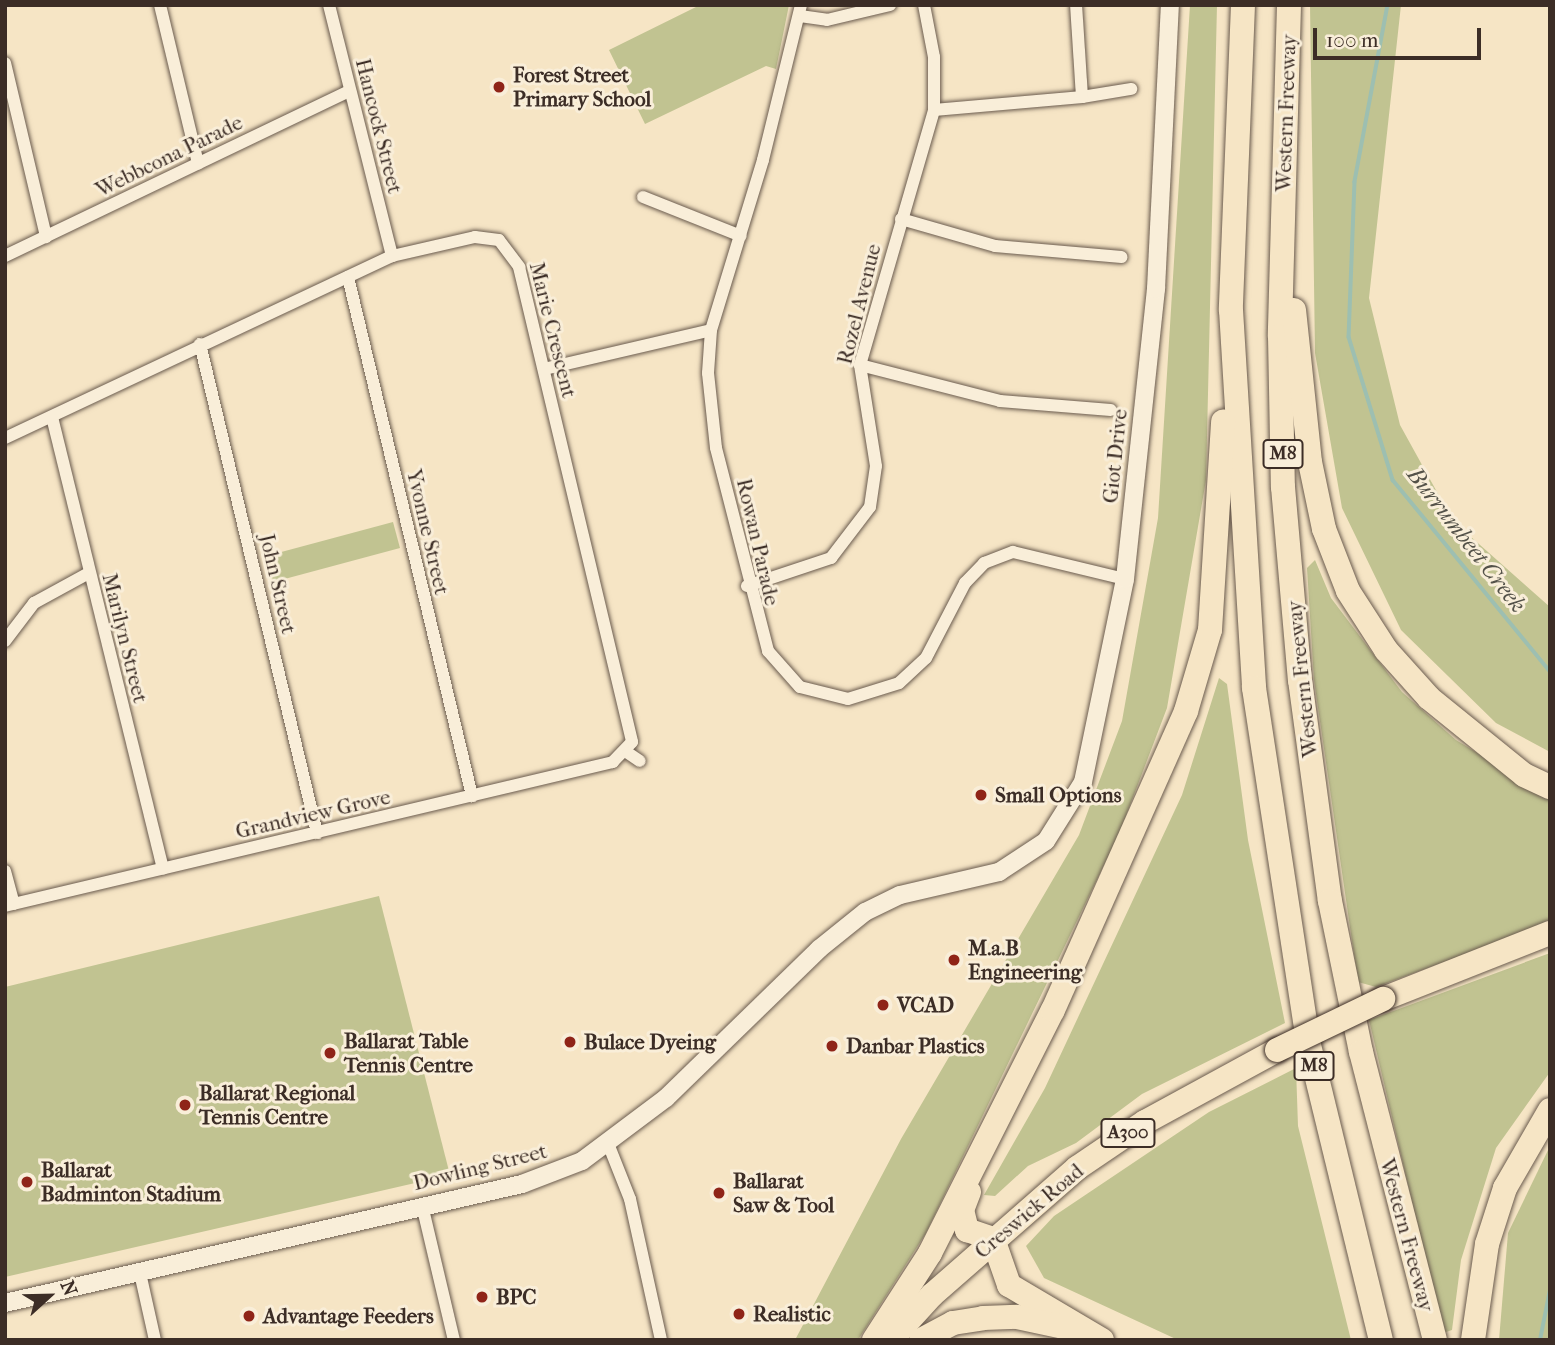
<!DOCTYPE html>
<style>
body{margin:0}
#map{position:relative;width:1555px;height:1345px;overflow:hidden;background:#f6e5c5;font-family:"IM FELL French Canon",serif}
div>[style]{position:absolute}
.green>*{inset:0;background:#c1c391;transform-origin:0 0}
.stream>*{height:3.5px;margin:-1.75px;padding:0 1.75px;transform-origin:1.75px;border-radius:1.75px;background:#9dbfb1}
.roads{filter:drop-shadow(0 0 2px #6a5b4e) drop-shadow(0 0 2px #6a5b4e)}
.street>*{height:12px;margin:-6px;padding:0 6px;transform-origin:6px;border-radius:6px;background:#f9eed9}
.secondary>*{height:18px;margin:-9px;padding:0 9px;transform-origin:9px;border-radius:9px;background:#f9eed9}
.highway>*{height:24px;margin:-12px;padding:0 12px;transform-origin:12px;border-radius:12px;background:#f6e5c5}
.bridges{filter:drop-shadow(0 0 2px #3c2d26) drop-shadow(0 0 2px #3c2d26)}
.highway-bridge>*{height:24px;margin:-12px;padding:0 12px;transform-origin:12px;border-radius:12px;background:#f6e5c5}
.dots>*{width:19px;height:19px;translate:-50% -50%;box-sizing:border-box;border:4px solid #f9eed9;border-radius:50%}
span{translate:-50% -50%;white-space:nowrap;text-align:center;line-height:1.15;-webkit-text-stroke:6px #f9eed9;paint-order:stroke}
.shield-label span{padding:2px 5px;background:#f9eed9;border:2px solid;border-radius:5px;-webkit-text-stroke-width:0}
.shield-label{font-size:19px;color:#3c2d26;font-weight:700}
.poi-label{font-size:21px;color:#3c2d26;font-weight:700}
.left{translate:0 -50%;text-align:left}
.street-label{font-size:21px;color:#3c2d26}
.water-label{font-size:23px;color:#545249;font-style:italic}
.frame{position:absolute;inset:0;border:7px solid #3c2d26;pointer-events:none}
.north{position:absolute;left:14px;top:1261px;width:70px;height:70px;-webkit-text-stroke:5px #f9eed9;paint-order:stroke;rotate:68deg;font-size:19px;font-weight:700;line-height:28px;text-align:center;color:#3c2d26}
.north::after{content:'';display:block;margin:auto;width:24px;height:32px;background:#3c2d26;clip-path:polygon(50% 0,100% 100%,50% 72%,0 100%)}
.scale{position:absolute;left:1313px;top:28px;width:168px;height:32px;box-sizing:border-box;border:4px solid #3c2d26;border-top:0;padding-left:9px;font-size:21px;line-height:24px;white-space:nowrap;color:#3c2d26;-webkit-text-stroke:5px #f9eed9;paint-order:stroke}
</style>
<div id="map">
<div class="green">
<div style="clip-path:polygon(700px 5px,789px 5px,776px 69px,766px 66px,645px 124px,609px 50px)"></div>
<div style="clip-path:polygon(1190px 5px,1217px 5px,1206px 480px,1167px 708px,1119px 834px,926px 1233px,858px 1340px,795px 1340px,901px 1139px,1079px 835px,1122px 721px,1158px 518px)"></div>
<div style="clip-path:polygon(1310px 5px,1401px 5px,1369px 298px,1400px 425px,1453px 521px,1550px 607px,1550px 752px,1496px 723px,1401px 630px,1342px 508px,1315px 353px)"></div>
<div style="left:393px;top:522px;width:27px;height:132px;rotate:75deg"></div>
<div style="clip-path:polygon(1315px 560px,1331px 598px,1402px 692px,1456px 740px,1550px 797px,1550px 923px,1376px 987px,1358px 982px,1314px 680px,1307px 568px)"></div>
<div style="clip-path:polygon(1219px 678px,1227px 684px,1248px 840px,1285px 1023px,1142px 1094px,1076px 1143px,1028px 1166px,995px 1196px,984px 1195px,1045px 1088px,1182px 795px)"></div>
<div style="clip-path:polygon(379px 896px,450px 1175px,5px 1277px,5px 987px)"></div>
<div style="clip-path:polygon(1550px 953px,1550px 1072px,1496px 1148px,1461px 1260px,1452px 1330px,1443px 1333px,1369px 1020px)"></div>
<div style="clip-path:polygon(1296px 1068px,1298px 1126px,1351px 1340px,1178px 1340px,1044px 1278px,1026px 1246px,1054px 1216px,1209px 1112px)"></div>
<div style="clip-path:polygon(1550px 1146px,1550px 1340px,1499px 1340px,1508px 1233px)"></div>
</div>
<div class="stream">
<div style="left:1388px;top:5px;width:180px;rotate:100.6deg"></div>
<div style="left:1355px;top:182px;width:155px;rotate:92.2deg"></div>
<div style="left:1349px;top:337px;width:150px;rotate:72.9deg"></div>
<div style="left:1393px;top:480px;width:247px;rotate:50.6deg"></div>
<div style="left:1540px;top:1340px;width:51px;rotate:-78.7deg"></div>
</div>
<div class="roads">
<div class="street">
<div style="left:160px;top:5px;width:163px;rotate:76.5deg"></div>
<div style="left:329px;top:5px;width:259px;rotate:75.9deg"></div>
<div style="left:801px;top:5px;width:160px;rotate:103.8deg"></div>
<div style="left:763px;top:160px;width:178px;rotate:107deg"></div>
<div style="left:711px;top:330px;width:43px;rotate:94deg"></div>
<div style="left:708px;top:373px;width:75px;rotate:83.9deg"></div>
<div style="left:716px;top:448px;width:210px;rotate:75.6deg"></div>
<div style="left:768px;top:651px;width:48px;rotate:48.4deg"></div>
<div style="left:800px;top:687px;width:49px;rotate:14deg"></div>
<div style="left:848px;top:699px;width:53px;rotate:-17.4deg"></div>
<div style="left:899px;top:683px;width:37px;rotate:-43deg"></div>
<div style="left:926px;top:658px;width:85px;rotate:-62.5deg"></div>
<div style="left:965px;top:583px;width:28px;rotate:-46deg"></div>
<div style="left:984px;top:563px;width:31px;rotate:-21deg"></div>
<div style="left:1013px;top:552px;width:115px;rotate:13.6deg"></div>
<div style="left:800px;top:16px;width:27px;rotate:8deg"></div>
<div style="left:827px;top:20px;width:65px;rotate:-13.4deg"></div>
<div style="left:5px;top:63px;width:179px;rotate:76.7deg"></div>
<div style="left:1082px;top:97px;width:50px;rotate:-9.3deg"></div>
<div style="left:934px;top:110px;width:149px;rotate:-5deg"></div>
<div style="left:1082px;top:97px;width:92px;rotate:-93.7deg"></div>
<div style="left:643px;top:197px;width:105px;rotate:21.7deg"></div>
<div style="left:901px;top:219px;width:98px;rotate:16deg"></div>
<div style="left:995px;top:246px;width:127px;rotate:5deg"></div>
<div style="left:5px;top:256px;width:382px;rotate:-25.6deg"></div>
<div style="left:348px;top:277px;width:534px;rotate:76.56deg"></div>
<div style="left:200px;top:344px;width:503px;rotate:76.54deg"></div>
<div style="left:860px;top:365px;width:145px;rotate:14.4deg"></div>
<div style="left:1000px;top:401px;width:111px;rotate:4.6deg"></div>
<div style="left:544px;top:369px;width:171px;rotate:-13.1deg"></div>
<div style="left:52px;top:417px;width:465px;rotate:76.2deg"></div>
<div style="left:5px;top:438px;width:428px;rotate:-25.2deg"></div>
<div style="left:392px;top:256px;width:85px;rotate:-12.9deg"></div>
<div style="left:475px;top:237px;width:24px;rotate:7deg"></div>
<div style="left:499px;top:240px;width:34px;rotate:53deg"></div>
<div style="left:519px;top:267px;width:488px;rotate:76.6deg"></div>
<div style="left:632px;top:742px;width:28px;rotate:134deg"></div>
<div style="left:613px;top:762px;width:625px;rotate:166.68deg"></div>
<div style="left:747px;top:586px;width:89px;rotate:-18.4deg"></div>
<div style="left:831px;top:558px;width:64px;rotate:-52.6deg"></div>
<div style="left:870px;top:507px;width:41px;rotate:-81.7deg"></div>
<div style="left:876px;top:466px;width:102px;rotate:-99deg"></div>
<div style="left:860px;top:365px;width:266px;rotate:-73.8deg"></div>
<div style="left:934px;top:110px;width:53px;rotate:-90deg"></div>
<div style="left:934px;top:57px;width:53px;rotate:-100.9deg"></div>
<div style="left:5px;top:641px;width:48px;rotate:-52.7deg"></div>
<div style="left:34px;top:603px;width:63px;rotate:-28.6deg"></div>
<div style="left:628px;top:753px;width:14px;rotate:34deg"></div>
<div style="left:5px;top:871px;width:34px;rotate:75deg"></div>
<div style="left:609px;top:1146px;width:57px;rotate:68.4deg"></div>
<div style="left:630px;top:1199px;width:144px;rotate:77.6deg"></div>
<div style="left:422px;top:1205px;width:139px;rotate:76.7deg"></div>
<div style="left:140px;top:1273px;width:69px;rotate:77.4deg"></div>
</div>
<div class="secondary">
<div style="left:5px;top:1303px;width:531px;rotate:-12.96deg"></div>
<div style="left:522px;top:1184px;width:64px;rotate:-21deg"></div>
<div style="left:582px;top:1161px;width:105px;rotate:-36.9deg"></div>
<div style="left:666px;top:1098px;width:214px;rotate:-44.2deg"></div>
<div style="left:819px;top:949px;width:59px;rotate:-38.8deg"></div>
<div style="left:865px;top:912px;width:39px;rotate:-26deg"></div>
<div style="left:900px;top:895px;width:102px;rotate:-13.1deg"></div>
<div style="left:999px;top:872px;width:56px;rotate:-33.4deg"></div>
<div style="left:1046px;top:841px;width:70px;rotate:-57.9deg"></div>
<div style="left:1083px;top:782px;width:207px;rotate:-78.3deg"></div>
<div style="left:1125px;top:579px;width:292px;rotate:-83.9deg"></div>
<div style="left:1156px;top:289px;width:284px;rotate:-87.2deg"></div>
</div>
<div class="highway">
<div style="left:1243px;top:5px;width:305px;rotate:92.3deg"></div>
<div style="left:1231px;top:310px;width:379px;rotate:86.5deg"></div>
<div style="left:1254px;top:688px;width:357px;rotate:81.3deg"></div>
<div style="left:1308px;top:1041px;width:308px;rotate:76.3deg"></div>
<div style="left:1289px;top:5px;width:331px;rotate:91.6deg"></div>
<div style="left:1280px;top:336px;width:151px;rotate:88.9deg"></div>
<div style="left:1283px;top:487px;width:194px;rotate:85deg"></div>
<div style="left:1300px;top:680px;width:223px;rotate:82.3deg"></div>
<div style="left:1330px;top:901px;width:154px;rotate:78.4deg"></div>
<div style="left:1361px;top:1052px;width:297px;rotate:75.6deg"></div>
<div style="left:1294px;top:310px;width:153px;rotate:84deg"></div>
<div style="left:1310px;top:462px;width:68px;rotate:78.2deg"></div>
<div style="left:1324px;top:529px;width:66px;rotate:68.8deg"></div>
<div style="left:1348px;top:591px;width:70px;rotate:57.2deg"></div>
<div style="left:1386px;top:650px;width:64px;rotate:48.1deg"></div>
<div style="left:1429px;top:698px;width:122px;rotate:39deg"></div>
<div style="left:1524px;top:775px;width:29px;rotate:25deg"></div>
<div style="left:1383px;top:999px;width:180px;rotate:-21.6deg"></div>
<div style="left:969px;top:1192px;width:19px;rotate:111deg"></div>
<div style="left:962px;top:1210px;width:21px;rotate:76deg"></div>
<div style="left:967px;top:1230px;width:28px;rotate:19deg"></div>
<div style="left:993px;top:1239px;width:49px;rotate:70.8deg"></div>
<div style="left:1009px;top:1285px;width:108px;rotate:30.6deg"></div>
<div style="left:874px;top:1340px;width:103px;rotate:-57.2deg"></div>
<div style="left:930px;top:1253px;width:272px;rotate:-63.2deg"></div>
<div style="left:1053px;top:1010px;width:327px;rotate:-66deg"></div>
<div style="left:1186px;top:711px;width:84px;rotate:-73.5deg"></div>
<div style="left:1210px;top:630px;width:209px;rotate:-86.4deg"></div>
<div style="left:891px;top:1340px;width:61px;rotate:-47.7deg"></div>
<div style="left:932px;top:1295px;width:193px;rotate:-41.2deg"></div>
<div style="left:1077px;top:1168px;width:82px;rotate:-34.1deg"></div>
<div style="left:1145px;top:1122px;width:150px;rotate:-28.6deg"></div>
<div style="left:921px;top:1340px;width:36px;rotate:-28deg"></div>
<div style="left:953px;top:1323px;width:30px;rotate:-9deg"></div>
<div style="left:983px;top:1318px;width:34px;rotate:-2deg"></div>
<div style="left:1017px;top:1317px;width:61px;rotate:12.2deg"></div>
<div style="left:1473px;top:1340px;width:97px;rotate:-81.7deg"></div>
<div style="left:1487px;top:1244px;width:59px;rotate:-72.2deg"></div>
<div style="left:1505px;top:1188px;width:90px;rotate:-60deg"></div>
</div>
</div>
<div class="bridges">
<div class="highway-bridge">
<div style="left:1277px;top:1050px;width:118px;rotate:-25.7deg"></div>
</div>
</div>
<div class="dots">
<div style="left:499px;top:87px;background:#8f2418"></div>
<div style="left:981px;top:795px;background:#8f2418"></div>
<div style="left:954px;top:960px;background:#8f2418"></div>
<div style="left:883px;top:1005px;background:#8f2418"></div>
<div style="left:570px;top:1042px;background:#8f2418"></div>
<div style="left:832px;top:1046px;background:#8f2418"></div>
<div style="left:330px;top:1053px;background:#8f2418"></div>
<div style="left:185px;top:1105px;background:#8f2418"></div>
<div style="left:27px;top:1182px;background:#8f2418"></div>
<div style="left:719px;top:1193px;background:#8f2418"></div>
<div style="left:482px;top:1297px;background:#8f2418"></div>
<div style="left:739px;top:1314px;background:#8f2418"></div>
<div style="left:249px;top:1316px;background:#8f2418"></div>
</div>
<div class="shield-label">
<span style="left:1283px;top:454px">M8</span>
<span style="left:1314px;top:1066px">M8</span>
<span style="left:1128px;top:1133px">A300</span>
</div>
<div class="poi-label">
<span class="left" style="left:513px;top:87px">Forest Street<br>Primary School</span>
<span class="left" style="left:995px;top:795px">Small Options</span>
<span class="left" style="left:968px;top:960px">M.a.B<br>Engineering</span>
<span class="left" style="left:897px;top:1005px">VCAD</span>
<span class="left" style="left:344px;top:1053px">Ballarat Table<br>Tennis Centre</span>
<span class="left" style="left:584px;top:1042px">Bulace Dyeing</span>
<span class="left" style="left:846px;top:1046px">Danbar Plastics</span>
<span class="left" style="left:199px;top:1105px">Ballarat Regional<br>Tennis Centre</span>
<span class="left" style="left:41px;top:1182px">Ballarat<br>Badminton Stadium</span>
<span class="left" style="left:733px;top:1193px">Ballarat<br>Saw &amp; Tool</span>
<span class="left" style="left:496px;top:1297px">BPC</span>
<span class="left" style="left:753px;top:1314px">Realistic</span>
<span class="left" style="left:263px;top:1316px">Advantage Feeders</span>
</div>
<div class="street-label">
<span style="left:1286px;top:113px;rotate:-88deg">Western Freeway</span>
<span style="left:379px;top:126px;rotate:76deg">Hancock Street</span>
<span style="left:169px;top:156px;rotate:-26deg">Webbcona Parade</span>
<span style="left:859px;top:304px;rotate:-76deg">Rozel Avenue</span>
<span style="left:553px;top:330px;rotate:76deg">Marie Crescent</span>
<span style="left:1115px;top:456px;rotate:-84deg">Giot Drive</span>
<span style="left:428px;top:532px;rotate:77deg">Yvonne Street</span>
<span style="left:758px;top:542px;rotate:77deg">Rowan Parade</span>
<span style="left:278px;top:584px;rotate:77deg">John Street</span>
<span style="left:125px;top:638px;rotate:76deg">Marilyn Street</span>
<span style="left:1302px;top:679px;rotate:-96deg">Western Freeway</span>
<span style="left:313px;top:814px;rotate:-13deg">Grandview Grove</span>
<span style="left:480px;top:1167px;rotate:-14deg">Dowling Street</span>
<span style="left:1029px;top:1211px;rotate:-40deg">Creswick Road</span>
<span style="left:1407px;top:1235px;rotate:75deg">Western Freeway</span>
</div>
<div class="water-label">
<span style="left:1466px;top:540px;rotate:52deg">Burrumbeet Creek</span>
</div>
<div class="frame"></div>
<div class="north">N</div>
<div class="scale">100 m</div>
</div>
